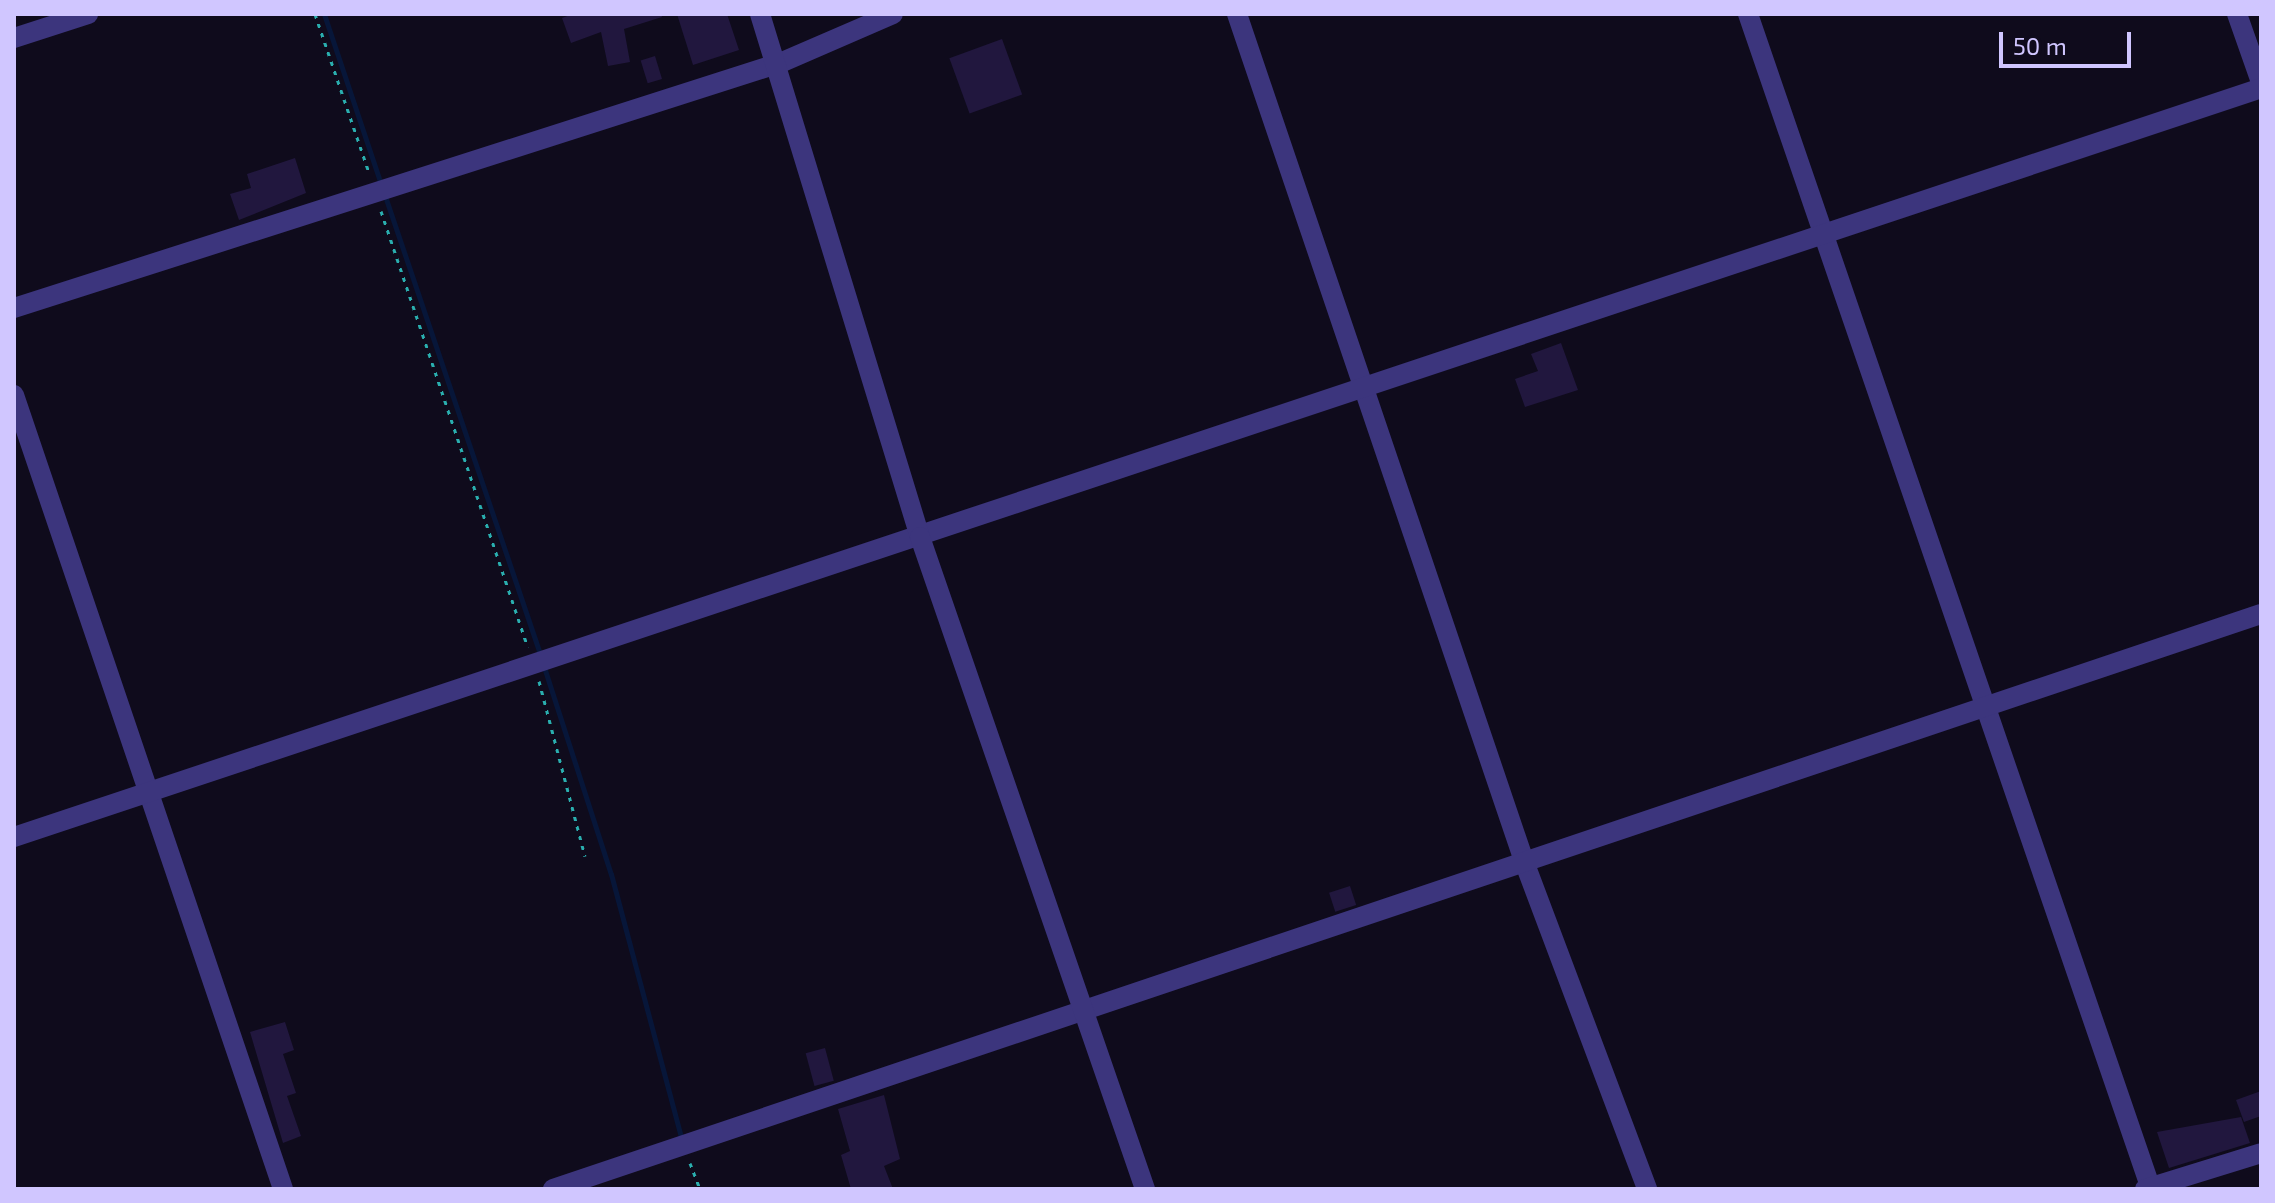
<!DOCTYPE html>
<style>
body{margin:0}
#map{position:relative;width:2275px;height:1203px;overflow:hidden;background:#0f0b1c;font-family:"Exo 2",sans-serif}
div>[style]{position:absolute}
.stream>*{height:5px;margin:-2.5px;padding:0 2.5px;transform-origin:2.5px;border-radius:2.5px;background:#071639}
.building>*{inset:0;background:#21173e;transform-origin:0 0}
.path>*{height:3px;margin-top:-1.5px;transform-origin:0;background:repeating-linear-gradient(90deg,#2aafaf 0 4px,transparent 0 10px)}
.minor>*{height:20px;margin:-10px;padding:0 10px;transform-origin:10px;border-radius:10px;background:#3c357d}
.tertiary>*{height:20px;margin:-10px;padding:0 10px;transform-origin:10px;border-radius:10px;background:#3c357d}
span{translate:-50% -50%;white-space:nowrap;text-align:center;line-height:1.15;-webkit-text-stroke:8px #0f0b1c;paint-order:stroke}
.frame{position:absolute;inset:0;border:16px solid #d0c6ff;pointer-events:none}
.scale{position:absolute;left:1999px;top:32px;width:132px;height:36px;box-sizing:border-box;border:4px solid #d0c6ff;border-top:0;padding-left:10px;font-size:24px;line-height:28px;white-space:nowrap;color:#d0c6ff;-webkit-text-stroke:6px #0f0b1c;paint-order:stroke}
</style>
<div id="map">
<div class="stream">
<div style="left:324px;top:14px;width:179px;rotate:71.5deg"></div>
<div style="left:384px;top:193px;width:490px;rotate:71.3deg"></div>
<div style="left:544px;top:667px;width:218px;rotate:72.1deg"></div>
<div style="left:611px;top:874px;width:276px;rotate:75.1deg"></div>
</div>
<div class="building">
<div style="clip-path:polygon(573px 14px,661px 14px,662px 17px,624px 29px,630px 62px,608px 66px,601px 32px,571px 43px,562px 18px)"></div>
<div style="clip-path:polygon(677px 14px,727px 14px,739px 50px,693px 65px)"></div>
<div style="left:1002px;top:39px;width:59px;height:56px;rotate:70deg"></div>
<div style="left:655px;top:56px;width:24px;height:15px;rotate:73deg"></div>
<div style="clip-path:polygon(295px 158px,306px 193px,239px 220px,230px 194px,251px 188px,247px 174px)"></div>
<div style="clip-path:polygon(1561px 343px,1578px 390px,1525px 407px,1515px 379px,1538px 371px,1531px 354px)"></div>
<div style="left:1350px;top:886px;width:20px;height:22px;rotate:72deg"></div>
<div style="clip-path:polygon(285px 1022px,294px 1050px,283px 1054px,296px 1093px,287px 1096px,301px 1136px,283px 1143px,250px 1032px)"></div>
<div style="left:825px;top:1048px;width:34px;height:20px;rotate:75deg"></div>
<div style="clip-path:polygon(2261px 1091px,2261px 1116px,2244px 1122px,2236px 1100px)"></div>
<div style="clip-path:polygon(884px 1095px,900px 1159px,884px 1166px,893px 1189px,851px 1189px,841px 1155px,850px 1151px,838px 1109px)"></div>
<div style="clip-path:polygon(2241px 1117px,2250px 1143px,2169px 1168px,2157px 1132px)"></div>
</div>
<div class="path">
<div style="left:315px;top:14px;width:168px;rotate:71.2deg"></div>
<div style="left:381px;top:211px;width:460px;rotate:71.4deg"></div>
<div style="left:539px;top:681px;width:181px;rotate:75.3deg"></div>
<div style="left:690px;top:1163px;width:28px;rotate:69deg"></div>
</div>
<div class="minor">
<div style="left:1237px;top:14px;width:897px;rotate:71.28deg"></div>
<div style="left:1525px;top:864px;width:347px;rotate:69.4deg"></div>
<div style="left:1748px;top:14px;width:1242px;rotate:71.07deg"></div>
<div style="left:2237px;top:14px;width:72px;rotate:70.6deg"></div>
<div style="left:14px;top:38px;width:78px;rotate:-18deg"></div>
<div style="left:14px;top:308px;width:804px;rotate:-17.74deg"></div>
<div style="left:780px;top:63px;width:123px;rotate:-23.4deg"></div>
<div style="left:14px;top:395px;width:838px;rotate:71.28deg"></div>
<div style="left:14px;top:837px;width:2369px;rotate:-18.43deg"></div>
<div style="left:553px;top:1189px;width:1802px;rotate:-18.61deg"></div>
<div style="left:2145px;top:1189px;width:121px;rotate:-17.2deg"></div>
</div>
<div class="tertiary">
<div style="left:760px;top:14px;width:547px;rotate:72.99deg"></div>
<div style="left:920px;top:537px;width:690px;rotate:70.96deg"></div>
</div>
<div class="frame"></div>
<div class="scale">50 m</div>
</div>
